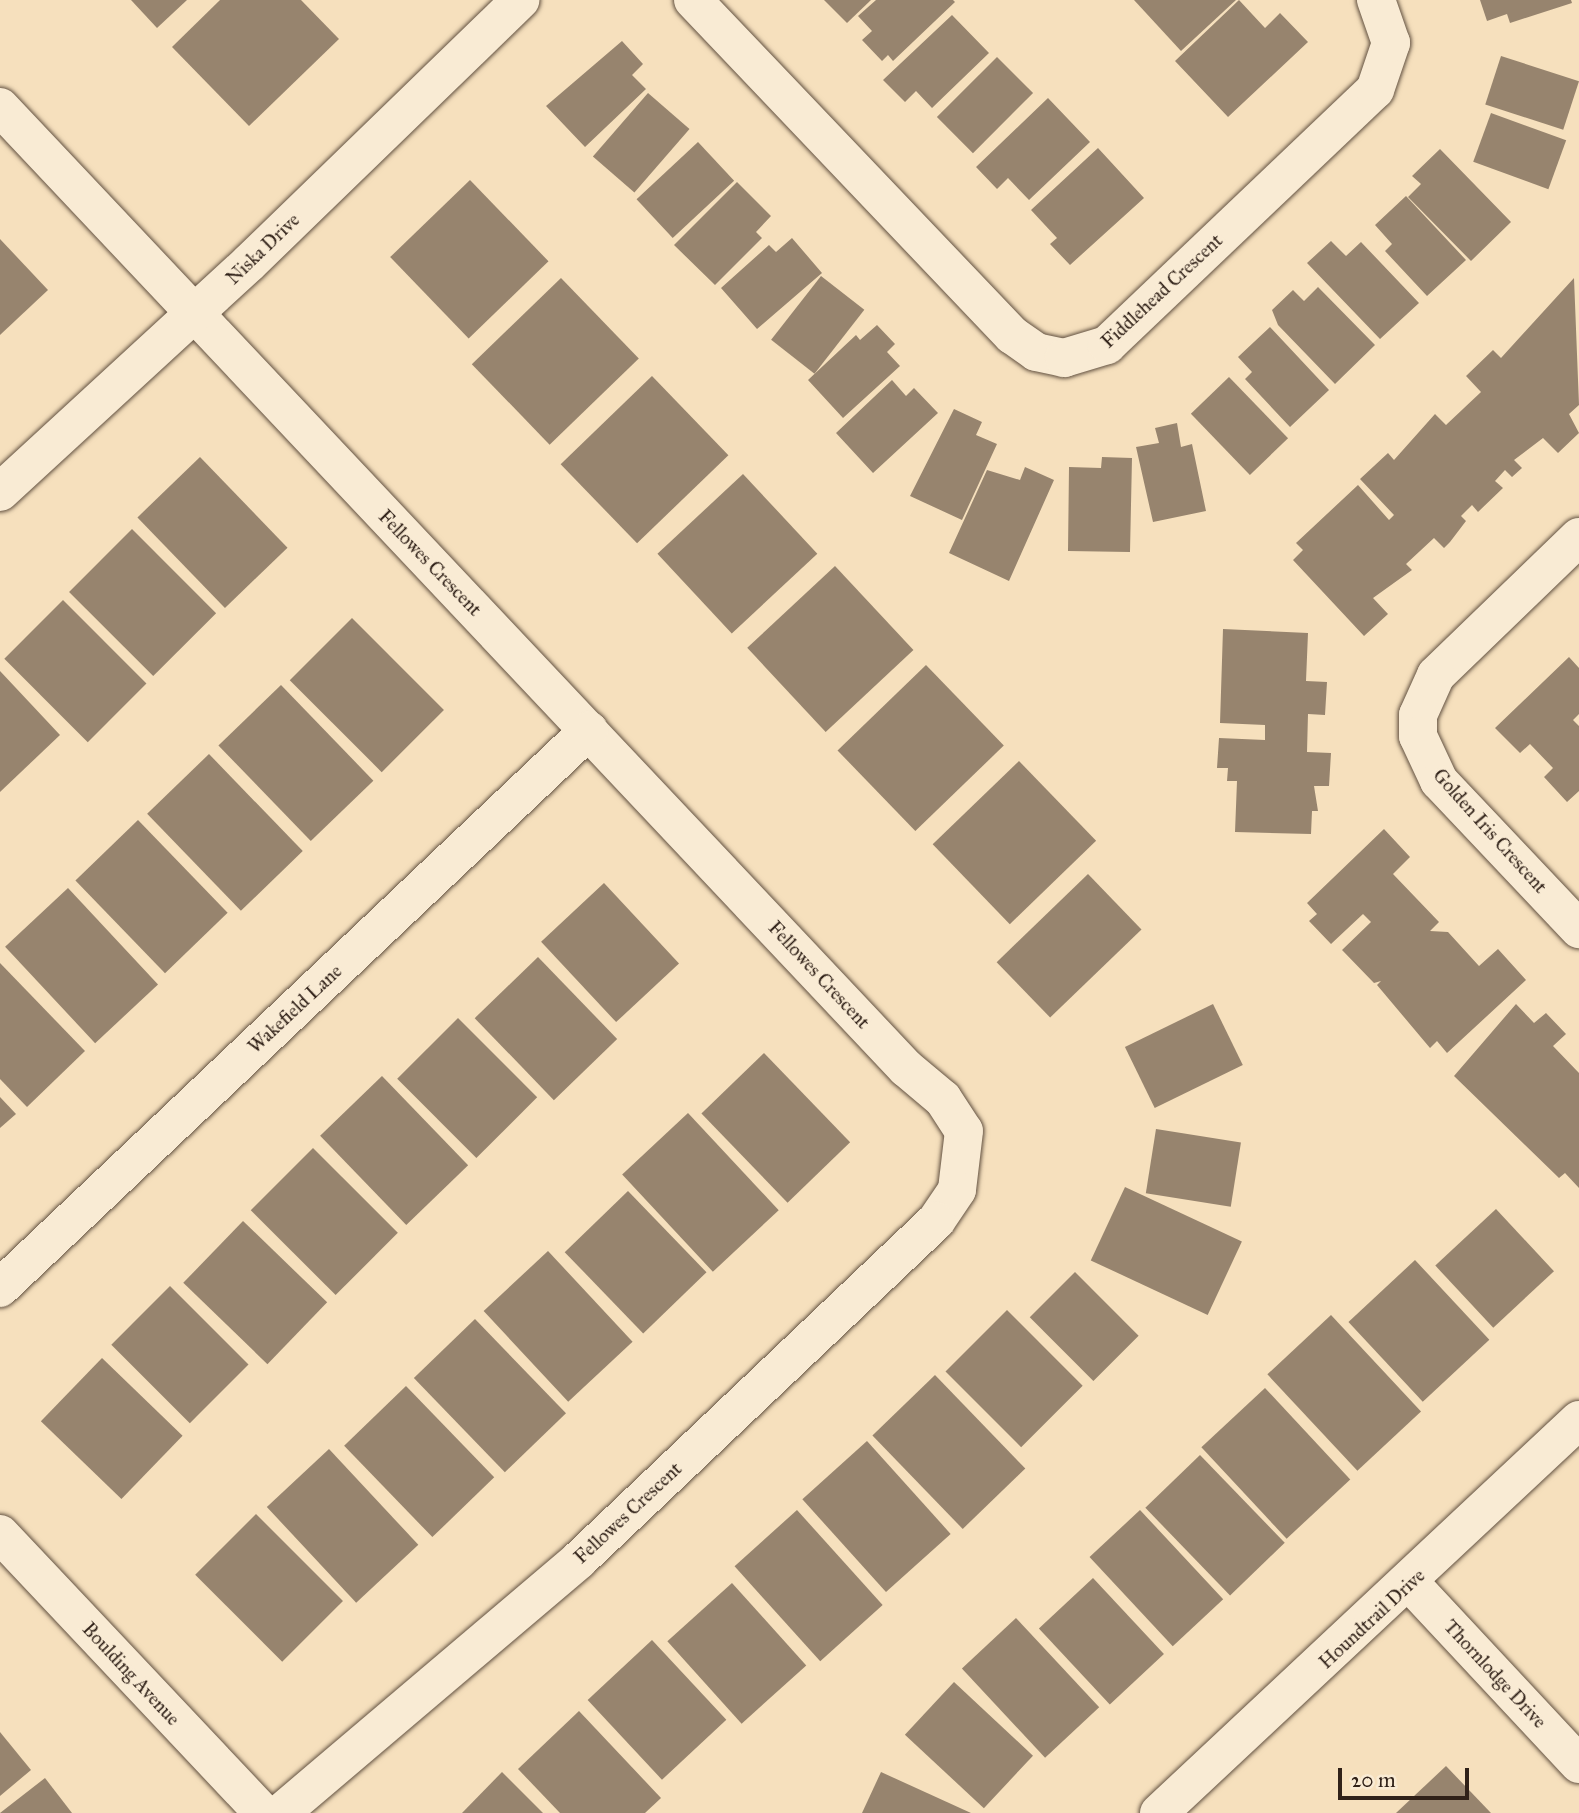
<!DOCTYPE html>
<style>
body{margin:0}
#map{position:relative;width:1579px;height:1813px;overflow:hidden;background:#f6e0bd;font-family:"IM FELL Great Primer",serif}
div>[style]{position:absolute}
.building>*{inset:0;background:#97846e;transform-origin:0 0}
.roads{filter:drop-shadow(0 0 2px #625141) drop-shadow(0 0 2px #625141)}
.minor>*{height:38px;margin:-19px;padding:0 19px;transform-origin:19px;border-radius:19px;background:#f9ebd4}
span{translate:-50% -50%;white-space:nowrap;text-align:center;line-height:1.15;-webkit-text-stroke:6px #f9ebd4;paint-order:stroke}
.street-label{font-size:19px;color:#302118}
.scale{position:absolute;left:1338px;top:1768px;width:131px;height:32px;box-sizing:border-box;border:4px solid #302118;border-top:0;padding-left:9px;font-size:21px;line-height:24px;white-space:nowrap;color:#302118;-webkit-text-stroke:5px #f9ebd4;paint-order:stroke}
</style>
<div id="map">
<div class="building">
<div style="clip-path:polygon(131px 0,187px 0,157px 28px)"></div>
<div style="clip-path:polygon(220px 0,301px 0,339px 39px,249px 126px,172px 47px)"></div>
<div style="clip-path:polygon(824px 0,871px 0,847px 23px)"></div>
<div style="clip-path:polygon(876px 0,953px 0,955px 2px,893px 61px,888px 55px,882px 61px,862px 40px,872px 31px,858px 16px)"></div>
<div style="clip-path:polygon(1134px 0,1236px 0,1181px 51px)"></div>
<div style="clip-path:polygon(1239px 0,1265px 28px,1280px 13px,1308px 42px,1228px 117px,1175px 61px)"></div>
<div style="clip-path:polygon(1480px 0,1571px 0,1572px 3px,1510px 23px,1507px 14px,1487px 21px)"></div>
<div style="clip-path:polygon(952px 15px,989px 53px,932px 108px,916px 91px,905px 102px,883px 80px)"></div>
<div style="clip-path:polygon(622px 41px,643px 64px,632px 75px,646px 89px,585px 147px,546px 106px)"></div>
<div style="left:1501px;top:56px;width:82px;height:51px;rotate:18deg"></div>
<div style="left:997px;top:57px;width:51px;height:85px;rotate:45deg"></div>
<div style="left:648px;top:93px;width:55px;height:84px;rotate:41deg"></div>
<div style="clip-path:polygon(1048px 98px,1090px 142px,1029px 200px,1008px 178px,997px 189px,976px 167px)"></div>
<div style="left:1491px;top:113px;width:80px;height:52px;rotate:20deg"></div>
<div style="left:698px;top:142px;width:53px;height:84px;rotate:47deg"></div>
<div style="clip-path:polygon(1098px 148px,1144px 198px,1070px 265px,1050px 244px,1057px 238px,1031px 210px)"></div>
<div style="clip-path:polygon(1440px 149px,1511px 222px,1471px 261px,1408px 197px,1421px 184px,1412px 176px)"></div>
<div style="left:470px;top:180px;width:113px;height:111px;rotate:46deg"></div>
<div style="clip-path:polygon(737px 182px,771px 216px,756px 232px,762px 238px,715px 285px,674px 245px)"></div>
<div style="clip-path:polygon(1406px 196px,1466px 260px,1427px 296px,1385px 251px,1392px 244px,1375px 225px)"></div>
<div style="clip-path:polygon(792px 238px,822px 273px,757px 329px,721px 288px,769px 245px,776px 252px)"></div>
<div style="clip-path:polygon(0 239px,48px 290px,0 335px)"></div>
<div style="clip-path:polygon(1331px 241px,1346px 256px,1361px 242px,1419px 303px,1380px 339px,1307px 263px)"></div>
<div style="left:821px;top:276px;width:55px;height:81px;rotate:38deg"></div>
<div style="left:561px;top:278px;width:112px;height:124px;rotate:46deg"></div>
<div style="clip-path:polygon(1574px 278px,1579px 405px,1569px 414px,1579px 433px,1558px 453px,1543px 438px,1514px 460px,1522px 468px,1512px 477px,1505px 470px,1495px 481px,1503px 488px,1478px 512px,1472px 505px,1461px 516px,1466px 521px,1450px 542px,1444px 548px,1434px 538px,1406px 564px,1412px 570px,1373px 598px,1388px 614px,1364px 636px,1293px 560px,1303px 550px,1296px 543px,1358px 485px,1389px 520px,1394px 515px,1360px 479px,1388px 453px,1394px 460px,1435px 414px,1446px 425px,1481px 392px,1466px 376px,1493px 350px,1501px 358px)"></div>
<div style="clip-path:polygon(1318px 287px,1375px 345px,1335px 384px,1278px 325px,1272px 310px,1293px 290px,1304px 301px)"></div>
<div style="clip-path:polygon(877px 325px,895px 344px,887px 352px,900px 366px,843px 418px,808px 380px,856px 335px,860px 340px)"></div>
<div style="clip-path:polygon(1270px 327px,1329px 390px,1290px 427px,1245px 379px,1252px 372px,1238px 357px)"></div>
<div style="left:652px;top:376px;width:110px;height:127px;rotate:46deg"></div>
<div style="left:1229px;top:377px;width:85px;height:53px;rotate:46deg"></div>
<div style="clip-path:polygon(892px 380px,906px 396px,914px 388px,938px 413px,873px 473px,836px 433px)"></div>
<div style="clip-path:polygon(954px 409px,982px 422px,976px 435px,997px 444px,962px 520px,910px 496px)"></div>
<div style="clip-path:polygon(1177px 423px,1181px 447px,1192px 444px,1206px 511px,1153px 522px,1136px 447px,1159px 443px,1155px 428px)"></div>
<div style="left:200px;top:457px;width:126px;height:87px;rotate:46deg"></div>
<div style="clip-path:polygon(1102px 457px,1132px 458px,1130px 552px,1068px 551px,1069px 467px,1101px 468px)"></div>
<div style="clip-path:polygon(1025px 467px,1054px 480px,1009px 581px,949px 553px,987px 470px,1020px 480px)"></div>
<div style="left:743px;top:474px;width:109px;height:117px;rotate:47deg"></div>
<div style="left:132px;top:529px;width:119px;height:89px;rotate:45deg"></div>
<div style="left:835px;top:566px;width:115px;height:120px;rotate:47deg"></div>
<div style="left:63px;top:600px;width:118px;height:83px;rotate:45deg"></div>
<div style="left:352px;top:618px;width:130px;height:88px;rotate:45deg"></div>
<div style="clip-path:polygon(1223px 629px,1308px 633px,1306px 681px,1327px 682px,1325px 715px,1308px 714px,1307px 752px,1331px 753px,1329px 786px,1314px 786px,1318px 811px,1312px 811px,1311px 834px,1235px 832px,1237px 781px,1227px 781px,1228px 768px,1217px 768px,1219px 738px,1265px 740px,1265px 725px,1220px 723px)"></div>
<div style="clip-path:polygon(1569px 657px,1579px 668px,1579px 714px,1573px 720px,1579px 726px,1579px 791px,1567px 802px,1544px 777px,1553px 768px,1530px 744px,1520px 753px,1495px 728px)"></div>
<div style="left:926px;top:665px;width:112px;height:123px;rotate:46deg"></div>
<div style="clip-path:polygon(0 671px,60px 735px,0 792px)"></div>
<div style="left:281px;top:685px;width:133px;height:87px;rotate:46deg"></div>
<div style="left:209px;top:754px;width:135px;height:86px;rotate:46deg"></div>
<div style="left:1019px;top:761px;width:111px;height:120px;rotate:46deg"></div>
<div style="left:138px;top:820px;width:129px;height:87px;rotate:46deg"></div>
<div style="clip-path:polygon(1384px 829px,1410px 857px,1393px 874px,1439px 922px,1430px 931px,1448px 932px,1479px 966px,1498px 949px,1526px 980px,1447px 1053px,1437px 1041px,1430px 1048px,1377px 985px,1381px 981px,1374px 983px,1342px 950px,1371px 922px,1363px 914px,1331px 944px,1309px 921px,1317px 914px,1307px 903px)"></div>
<div style="left:1088px;top:874px;width:77px;height:127px;rotate:46deg"></div>
<div style="left:604px;top:883px;width:110px;height:86px;rotate:47deg"></div>
<div style="left:68px;top:888px;width:132px;height:86px;rotate:47deg"></div>
<div style="left:538px;top:957px;width:114px;height:88px;rotate:46deg"></div>
<div style="clip-path:polygon(0 963px,85px 1051px,27px 1107px,0 1079px)"></div>
<div style="left:1213px;top:1004px;width:68px;height:98px;rotate:64deg"></div>
<div style="clip-path:polygon(1516px 1004px,1534px 1023px,1546px 1013px,1566px 1034px,1553px 1046px,1579px 1073px,1579px 1188px,1565px 1173px,1559px 1178px,1454px 1076px)"></div>
<div style="left:458px;top:1018px;width:112px;height:86px;rotate:45deg"></div>
<div style="left:764px;top:1053px;width:124px;height:87px;rotate:46deg"></div>
<div style="left:382px;top:1076px;width:124px;height:86px;rotate:46deg"></div>
<div style="clip-path:polygon(0 1097px,16px 1114px,0 1128px)"></div>
<div style="left:688px;top:1113px;width:133px;height:90px;rotate:47deg"></div>
<div style="left:1156px;top:1129px;width:86px;height:65px;rotate:9deg"></div>
<div style="left:313px;top:1148px;width:120px;height:88px;rotate:45deg"></div>
<div style="left:1125px;top:1187px;width:129px;height:81px;rotate:25deg"></div>
<div style="left:628px;top:1191px;width:113px;height:88px;rotate:46deg"></div>
<div style="left:1496px;top:1209px;width:85px;height:83px;rotate:47deg"></div>
<div style="left:243px;top:1221px;width:117px;height:86px;rotate:44deg"></div>
<div style="left:548px;top:1251px;width:124px;height:88px;rotate:47deg"></div>
<div style="left:1415px;top:1260px;width:109px;height:91px;rotate:47deg"></div>
<div style="left:1075px;top:1272px;width:90px;height:64px;rotate:45deg"></div>
<div style="left:170px;top:1286px;width:111px;height:83px;rotate:45deg"></div>
<div style="left:1007px;top:1310px;width:107px;height:87px;rotate:45deg"></div>
<div style="left:1331px;top:1315px;width:132px;height:87px;rotate:47deg"></div>
<div style="left:475px;top:1319px;width:131px;height:85px;rotate:46deg"></div>
<div style="left:102px;top:1358px;width:112px;height:88px;rotate:44deg"></div>
<div style="left:935px;top:1375px;width:130px;height:87px;rotate:46deg"></div>
<div style="left:406px;top:1386px;width:127px;height:86px;rotate:46deg"></div>
<div style="left:1265px;top:1388px;width:125px;height:87px;rotate:47deg"></div>
<div style="left:867px;top:1441px;width:125px;height:87px;rotate:48deg"></div>
<div style="left:329px;top:1449px;width:131px;height:85px;rotate:47deg"></div>
<div style="left:1200px;top:1455px;width:122px;height:76px;rotate:46deg"></div>
<div style="left:797px;top:1510px;width:128px;height:84px;rotate:48deg"></div>
<div style="left:1140px;top:1510px;width:122px;height:69px;rotate:47deg"></div>
<div style="left:256px;top:1514px;width:123px;height:86px;rotate:45deg"></div>
<div style="left:1093px;top:1578px;width:104px;height:74px;rotate:47deg"></div>
<div style="left:732px;top:1583px;width:111px;height:87px;rotate:48deg"></div>
<div style="left:1016px;top:1618px;width:122px;height:74px;rotate:47deg"></div>
<div style="left:652px;top:1640px;width:109px;height:88px;rotate:47deg"></div>
<div style="left:954px;top:1682px;width:108px;height:72px;rotate:43deg"></div>
<div style="clip-path:polygon(579px 1711px,661px 1798px,645px 1813px,560px 1813px,518px 1769px)"></div>
<div style="clip-path:polygon(0 1732px,31px 1770px,0 1796px)"></div>
<div style="clip-path:polygon(1446px 1766px,1491px 1813px,1396px 1813px)"></div>
<div style="clip-path:polygon(502px 1772px,543px 1813px,462px 1813px)"></div>
<div style="clip-path:polygon(881px 1772px,971px 1813px,862px 1813px)"></div>
<div style="clip-path:polygon(45px 1778px,72px 1813px,0 1813px)"></div>
</div>
<div class="roads">
<div class="minor">
<div style="left:693px;top:0;width:463px;rotate:46.4deg"></div>
<div style="left:1012px;top:335px;width:29px;rotate:35deg"></div>
<div style="left:1036px;top:352px;width:29px;rotate:12deg"></div>
<div style="left:1064px;top:358px;width:45px;rotate:-16.8deg"></div>
<div style="left:1107px;top:345px;width:370px;rotate:-43.6deg"></div>
<div style="left:1375px;top:90px;width:50px;rotate:-71.2deg"></div>
<div style="left:1391px;top:43px;width:46px;rotate:-109.2deg"></div>
<div style="left:0;top:107px;width:1321px;rotate:46.69deg"></div>
<div style="left:906px;top:1068px;width:48px;rotate:40deg"></div>
<div style="left:943px;top:1099px;width:38px;rotate:57deg"></div>
<div style="left:964px;top:1131px;width:59px;rotate:96.8deg"></div>
<div style="left:957px;top:1190px;width:37px;rotate:124deg"></div>
<div style="left:936px;top:1221px;width:492px;rotate:136.5deg"></div>
<div style="left:579px;top:1560px;width:391px;rotate:139.7deg"></div>
<div style="left:0;top:492px;width:338px;rotate:-42.6deg"></div>
<div style="left:249px;top:263px;width:378px;rotate:-44.1deg"></div>
<div style="left:1579px;top:537px;width:199px;rotate:136deg"></div>
<div style="left:1436px;top:675px;width:44px;rotate:114.2deg"></div>
<div style="left:1418px;top:715px;width:21px;rotate:90deg"></div>
<div style="left:1418px;top:736px;width:50px;rotate:65deg"></div>
<div style="left:1439px;top:781px;width:204px;rotate:46.6deg"></div>
<div style="left:0;top:1288px;width:811px;rotate:-43.45deg"></div>
<div style="left:0;top:1534px;width:383px;rotate:46.7deg"></div>
<div style="left:1411px;top:1584px;width:246px;rotate:47deg"></div>
<div style="left:1159px;top:1813px;width:575px;rotate:-43.1deg"></div>
</div>
</div>
<div class="street-label">
<span style="left:263px;top:249px;rotate:-44deg">Niska Drive</span>
<span style="left:1162px;top:291px;rotate:-43deg">Fiddlehead Crescent</span>
<span style="left:430px;top:563px;rotate:46deg">Fellowes Crescent</span>
<span style="left:1490px;top:831px;rotate:48deg">Golden Iris Crescent</span>
<span style="left:819px;top:975px;rotate:47deg">Fellowes Crescent</span>
<span style="left:295px;top:1009px;rotate:-43deg">Wakefield Lane</span>
<span style="left:628px;top:1513px;rotate:-43deg">Fellowes Crescent</span>
<span style="left:1372px;top:1619px;rotate:-43deg">Houndtrail Drive</span>
<span style="left:131px;top:1674px;rotate:47deg">Boulding Avenue</span>
<span style="left:1495px;top:1674px;rotate:47deg">Thornlodge Drive</span>
</div>
<div class="scale">20 m</div>
</div>
